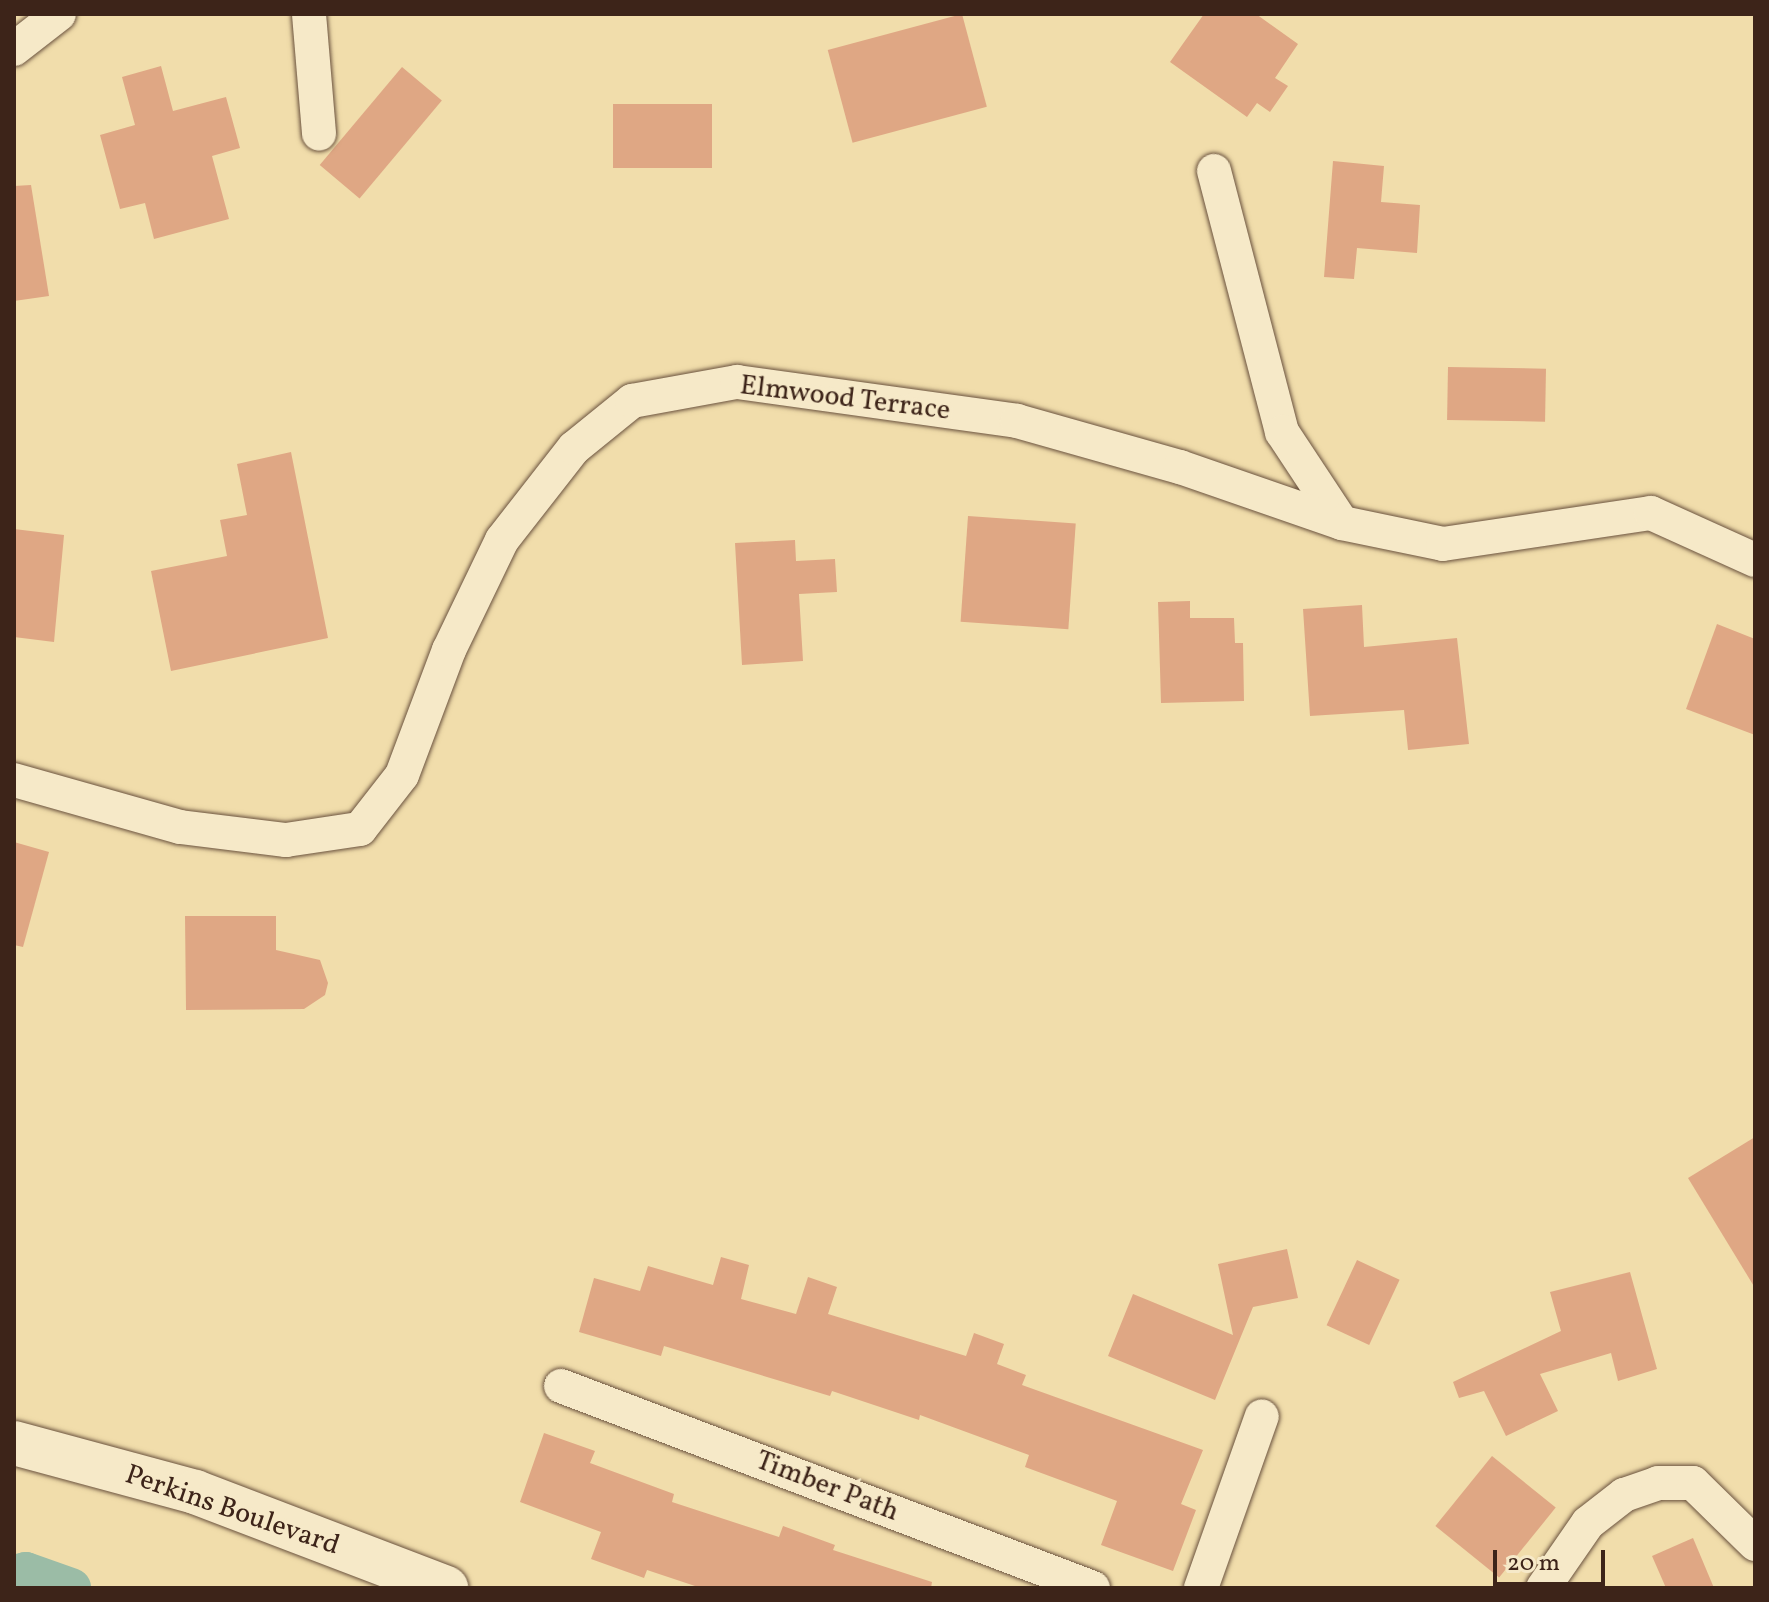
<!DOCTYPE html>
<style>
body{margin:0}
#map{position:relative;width:1769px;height:1602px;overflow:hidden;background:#f1ddab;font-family:Vollkorn,serif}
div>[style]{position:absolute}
.canal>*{height:40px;margin:-20px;padding:0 20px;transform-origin:20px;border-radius:20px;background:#9bbca6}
.building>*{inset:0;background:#dfa784;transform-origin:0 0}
.roads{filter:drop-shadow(0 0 2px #6a523e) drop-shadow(0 0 2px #6a523e)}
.street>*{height:34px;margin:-17px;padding:0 17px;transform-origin:17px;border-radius:17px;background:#f6e9c8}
.secondary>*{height:44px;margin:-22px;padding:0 22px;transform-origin:22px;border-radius:22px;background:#f6e9c8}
span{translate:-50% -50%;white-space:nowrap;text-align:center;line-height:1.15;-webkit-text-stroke:8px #f6e9c8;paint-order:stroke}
.street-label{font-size:28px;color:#3d2419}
.frame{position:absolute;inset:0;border:16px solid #3d2419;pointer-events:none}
.scale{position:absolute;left:1493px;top:1550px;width:112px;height:36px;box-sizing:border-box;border:4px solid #3d2419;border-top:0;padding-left:10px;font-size:24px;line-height:28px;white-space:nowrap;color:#3d2419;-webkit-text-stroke:6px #f6e9c8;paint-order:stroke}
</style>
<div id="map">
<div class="canal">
<div style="left:14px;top:1575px;width:12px;rotate:-14deg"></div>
<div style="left:26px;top:1572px;width:48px;rotate:19.6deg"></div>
</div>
<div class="building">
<div style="left:962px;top:14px;width:96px;height:139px;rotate:75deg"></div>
<div style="clip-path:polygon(1204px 14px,1256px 14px,1298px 44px,1275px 78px,1288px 86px,1270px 112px,1257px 103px,1247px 117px,1170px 62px)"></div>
<div style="clip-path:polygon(161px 66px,173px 111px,226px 97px,240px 148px,212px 156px,229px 219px,154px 239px,145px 203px,120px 209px,100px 135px,135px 125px,122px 77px)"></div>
<div style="left:402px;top:67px;width:52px;height:128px;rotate:40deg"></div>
<div style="left:712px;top:104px;width:64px;height:99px;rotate:90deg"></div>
<div style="clip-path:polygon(1333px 161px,1384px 166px,1381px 202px,1420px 205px,1417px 253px,1357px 248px,1354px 279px,1324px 277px)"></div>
<div style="clip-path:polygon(31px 185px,49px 296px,14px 301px,14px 186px)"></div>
<div style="left:1448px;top:367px;width:98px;height:53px;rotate:1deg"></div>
<div style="clip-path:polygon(291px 452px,328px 638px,171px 671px,151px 571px,227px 556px,220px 520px,247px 515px,237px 464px)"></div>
<div style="left:968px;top:516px;width:108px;height:106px;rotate:4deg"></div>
<div style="clip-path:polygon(14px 529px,64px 535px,54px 642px,14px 637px)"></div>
<div style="clip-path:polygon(795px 540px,796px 561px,835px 559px,837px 592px,799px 594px,803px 661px,742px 665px,735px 543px)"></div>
<div style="clip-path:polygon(1190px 601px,1190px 618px,1234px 618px,1235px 643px,1243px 643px,1244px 701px,1161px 703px,1158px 602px)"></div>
<div style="clip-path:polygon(1362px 605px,1364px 647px,1457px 638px,1469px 744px,1408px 750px,1404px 710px,1310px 716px,1303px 609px)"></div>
<div style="clip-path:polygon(1717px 624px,1755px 639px,1755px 735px,1686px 709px)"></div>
<div style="clip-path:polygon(14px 842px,49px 852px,23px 947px,14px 945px)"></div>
<div style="clip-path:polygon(185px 916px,276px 916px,276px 950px,320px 960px,328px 983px,325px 995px,304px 1009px,186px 1010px)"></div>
<div style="clip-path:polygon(1755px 1137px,1755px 1288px,1688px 1178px)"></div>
<div style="clip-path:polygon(1287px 1249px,1298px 1298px,1253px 1307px,1215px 1400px,1108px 1356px,1133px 1294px,1233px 1335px,1218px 1264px)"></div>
<div style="clip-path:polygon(721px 1257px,749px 1265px,741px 1299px,796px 1314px,808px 1277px,837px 1287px,828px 1314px,966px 1356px,974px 1333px,1004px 1344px,997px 1364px,1026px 1375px,1022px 1385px,1203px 1450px,1181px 1504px,1196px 1510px,1173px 1571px,1101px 1545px,1117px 1501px,1025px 1467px,1029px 1455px,920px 1415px,919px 1420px,832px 1391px,830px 1396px,664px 1346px,661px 1356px,579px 1332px,594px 1278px,640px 1291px,648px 1266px,713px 1285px)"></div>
<div style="left:1357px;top:1260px;width:47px;height:72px;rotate:25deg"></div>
<div style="clip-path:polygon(1630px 1272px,1657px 1369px,1618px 1381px,1611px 1353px,1540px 1374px,1558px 1411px,1506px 1436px,1484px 1391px,1459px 1398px,1453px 1382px,1561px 1331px,1550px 1292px)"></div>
<div style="clip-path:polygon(544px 1433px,595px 1451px,590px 1463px,674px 1494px,672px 1502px,779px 1537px,783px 1526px,835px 1545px,833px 1550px,932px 1582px,931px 1588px,701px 1588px,647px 1570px,644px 1578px,591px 1559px,601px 1532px,520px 1502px)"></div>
<div style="left:1492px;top:1456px;width:82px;height:90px;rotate:39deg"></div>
<div style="clip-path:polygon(1693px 1538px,1714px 1588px,1666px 1588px,1652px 1556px)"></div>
</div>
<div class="roads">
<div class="street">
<div style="left:309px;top:14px;width:120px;rotate:85.2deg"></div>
<div style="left:14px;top:49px;width:57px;rotate:-37.9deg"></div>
<div style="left:1214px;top:171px;width:270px;rotate:75.4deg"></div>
<div style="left:1282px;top:432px;width:109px;rotate:56.6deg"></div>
<div style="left:14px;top:780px;width:173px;rotate:15.8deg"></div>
<div style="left:180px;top:827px;width:107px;rotate:7deg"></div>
<div style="left:286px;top:840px;width:75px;rotate:-8.5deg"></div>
<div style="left:360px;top:829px;width:68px;rotate:-52.1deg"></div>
<div style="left:402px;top:775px;width:134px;rotate:-69.4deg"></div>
<div style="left:449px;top:650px;width:122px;rotate:-64.3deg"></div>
<div style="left:502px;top:540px;width:117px;rotate:-52deg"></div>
<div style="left:574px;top:448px;width:75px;rotate:-39deg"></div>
<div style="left:632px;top:401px;width:107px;rotate:-10.3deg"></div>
<div style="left:737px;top:382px;width:283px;rotate:7.9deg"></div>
<div style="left:1017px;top:421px;width:169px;rotate:15.8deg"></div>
<div style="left:1180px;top:467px;width:171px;rotate:19.1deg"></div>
<div style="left:1342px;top:523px;width:103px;rotate:11.7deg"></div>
<div style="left:1443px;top:544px;width:210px;rotate:-8.5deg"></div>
<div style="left:1651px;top:513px;width:114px;rotate:24.3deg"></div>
<div style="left:561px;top:1386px;width:569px;rotate:20.79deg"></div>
<div style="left:1201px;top:1588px;width:182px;rotate:-70.5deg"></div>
<div style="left:1543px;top:1588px;width:79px;rotate:-55.3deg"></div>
<div style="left:1588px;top:1523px;width:46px;rotate:-37.9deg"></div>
<div style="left:1624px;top:1495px;width:36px;rotate:-19deg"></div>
<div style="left:1658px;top:1483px;width:35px"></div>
<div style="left:1693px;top:1483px;width:87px;rotate:44.5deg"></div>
</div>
<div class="secondary">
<div style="left:14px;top:1443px;width:188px;rotate:15.1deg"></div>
<div style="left:195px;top:1492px;width:269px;rotate:20.9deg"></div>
</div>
</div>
<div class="street-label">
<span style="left:845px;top:399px;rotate:7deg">Elmwood Terrace</span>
<span style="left:827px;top:1487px;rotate:21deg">Timber Path</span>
<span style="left:232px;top:1511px;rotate:19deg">Perkins Boulevard</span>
</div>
<div class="frame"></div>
<div class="scale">20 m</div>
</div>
